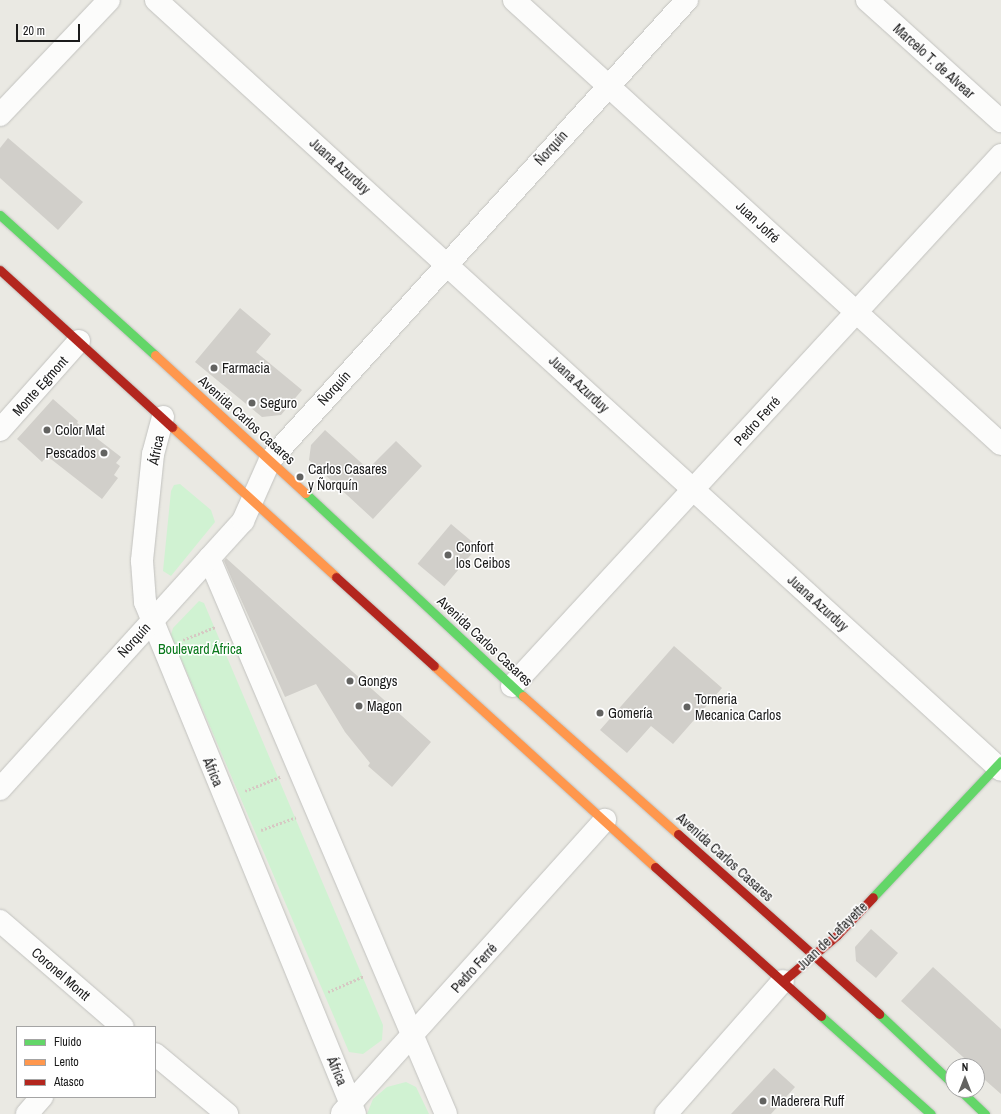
<!DOCTYPE html>
<meta charset="utf-8">
<style>
body{margin:0}
#map{position:relative;width:1001px;height:1114px;overflow:hidden;background:#eae9e3;font-family:"Archivo Narrow",sans-serif}
div>[style]{position:absolute}
.park>*{inset:0;background:#d0f2d2}
.building>*{inset:0;background:#d1cfca;transform-origin:0 0}
.path>*{height:2.5px;margin-top:-1.25px;transform-origin:0;background:repeating-linear-gradient(90deg,#d6c8c3 0 2px,transparent 0 4px)}
.roads{filter:drop-shadow(0 0 1px #c2c2bf) drop-shadow(0 0 1px #c2c2bf)}
.street>*{height:22px;margin:-11px;padding:0 11px;transform-origin:11px;border-radius:11px;background:#fcfcfb}
.fast>*{height:9px;margin:-4.5px;padding:0 4.5px;transform-origin:4.5px;border-radius:4.5px;background:#63d668}
.slow>*{height:9px;margin:-4.5px;padding:0 4.5px;transform-origin:4.5px;border-radius:4.5px;background:#ff974d}
.jam>*{height:9px;margin:-4.5px;padding:0 4.5px;transform-origin:4.5px;border-radius:4.5px;background:#b3261e}
.dots>*{width:11px;height:11px;translate:-50% -50%;box-sizing:border-box;border:2px solid #fff;border-radius:50%}
span{translate:-50% -50%;white-space:nowrap;text-align:center;line-height:1.15;-webkit-text-stroke:3px #fff;paint-order:stroke}
.street-label{font-size:14px;color:#1b1b1b}
.poi-label{font-size:14px;color:#1b1b1b}
.left{translate:0 -50%;text-align:left}
.right{translate:-100% -50%;text-align:right}
.park-label{font-size:14px;color:#0a791c}
.legend{position:absolute;left:16px;top:1026px;width:140px;height:72px;box-sizing:border-box;background:#fff;border:1px solid #a4a4a4;margin:0;padding:5px 7px;list-style:none;font-size:12px;color:#1b1b1b}
.legend li{display:flex;align-items:center;gap:8px;height:20px}
.legend b{width:20px;border:1px solid #a4a4a4}
.north{position:absolute;left:945px;top:1058px;width:40px;height:40px;box-sizing:border-box;background:#fff;border:1px solid #a4a4a4;border-radius:50%;rotate:0deg;font-size:11px;font-weight:700;line-height:16px;text-align:center;color:#1b1b1b}
.north::after{content:'';display:block;margin:auto;width:14px;height:18px;background:#636361;clip-path:polygon(50% 0,100% 100%,50% 72%,0 100%)}
.scale{position:absolute;left:16px;top:24px;width:64px;height:18px;box-sizing:border-box;border:2px solid #1b1b1b;border-top:0;padding-left:5px;font-size:12px;line-height:14px;white-space:nowrap;color:#1b1b1b;-webkit-text-stroke:3px #fff;paint-order:stroke}
</style>
<div id="map">
<div class="park">
<div style="clip-path:polygon(180px 484px,211px 510px,215px 522px,171px 576px,163px 571px,171px 491px,174px 485px)"></div>
<div style="clip-path:polygon(199px 601px,204px 603px,383px 1025px,382px 1040px,363px 1054px,349px 1052px,171px 635px,173px 628px)"></div>
<div style="clip-path:polygon(406px 1082px,416px 1087px,429px 1114px,367px 1114px,373px 1099px,387px 1087px)"></div>
</div>
<div class="building">
<div style="clip-path:polygon(8px 138px,83px 202px,58px 230px,0 178px,0 148px)"></div>
<div style="clip-path:polygon(240px 308px,271px 334px,256px 352px,302px 390px,281px 415px,262px 417px,195px 362px)"></div>
<div style="clip-path:polygon(53px 399px,78px 421px,77px 423px,121px 457px,116px 463px,120px 466px,114px 475px,118px 478px,102px 499px,47px 456px,42px 462px,17px 439px)"></div>
<div style="clip-path:polygon(325px 430px,368px 469px,396px 441px,422px 466px,373px 519px,309px 460px,311px 445px)"></div>
<div style="left:451px;top:524px;width:35px;height:52px;rotate:40deg"></div>
<div style="clip-path:polygon(226px 558px,431px 742px,392px 787px,368px 766px,370px 763px,345px 732px,316px 684px,285px 697px,234px 584px,224px 561px)"></div>
<div style="clip-path:polygon(674px 646px,722px 688px,673px 744px,651px 726px,627px 753px,600px 730px)"></div>
<div style="clip-path:polygon(871px 929px,898px 953px,876px 978px,856px 961px,855px 947px)"></div>
<div style="clip-path:polygon(933px 967px,1001px 1029px,1001px 1094px,977px 1073px,977px 1066px,973px 1066px,901px 1001px)"></div>
<div style="clip-path:polygon(774px 1068px,795px 1087px,771px 1114px,731px 1114px)"></div>
</div>
<div class="path">
<div style="left:183px;top:640px;width:35px;rotate:-22deg"></div>
<div style="left:245px;top:791px;width:38px;rotate:-22deg"></div>
<div style="left:261px;top:830px;width:37px;rotate:-20deg"></div>
<div style="left:328px;top:992px;width:39px;rotate:-24deg"></div>
</div>
<div class="roads">
<div class="street">
<div style="left:156px;top:0;width:1143px;rotate:42.34deg"></div>
<div style="left:514px;top:0;width:659px;rotate:42.36deg"></div>
<div style="left:867px;top:0;width:181px;rotate:42.1deg"></div>
<div style="left:0;top:115px;width:158px;rotate:-46.5deg"></div>
<div style="left:163px;top:417px;width:38px;rotate:105deg"></div>
<div style="left:153px;top:454px;width:108px;rotate:95.9deg"></div>
<div style="left:142px;top:561px;width:41px;rotate:85.8deg"></div>
<div style="left:145px;top:602px;width:553px;rotate:67.7deg"></div>
<div style="left:0;top:430px;width:119px;rotate:-48.4deg"></div>
<div style="left:209px;top:558px;width:604px;rotate:66.91deg"></div>
<div style="left:512px;top:686px;width:722px;rotate:-47.36deg"></div>
<div style="left:0;top:789px;width:362px;rotate:-47.8deg"></div>
<div style="left:243px;top:521px;width:67px;rotate:-66.1deg"></div>
<div style="left:270px;top:460px;width:621px;rotate:-47.81deg"></div>
<div style="left:0;top:921px;width:162px;rotate:40.8deg"></div>
<div style="left:155px;top:1054px;width:94px;rotate:39.8deg"></div>
<div style="left:342px;top:1113px;width:394px;rotate:-48.1deg"></div>
<div style="left:27px;top:1114px;width:23px;rotate:-49deg"></div>
<div style="left:666px;top:1114px;width:177px;rotate:-48.7deg"></div>
</div>
<div class="fast">
<div style="left:0;top:215px;width:209px;rotate:42.1deg"></div>
<div style="left:305px;top:493px;width:298px;rotate:43deg"></div>
<div style="left:873px;top:897px;width:187px;rotate:-46.7deg"></div>
<div style="left:879px;top:1014px;width:102px;rotate:43.4deg"></div>
<div style="left:821px;top:1016px;width:147px;rotate:41.7deg"></div>
<div style="left:960px;top:1090px;width:35px;rotate:44deg"></div>
</div>
<div class="slow">
<div style="left:155px;top:355px;width:204px;rotate:42.6deg"></div>
<div style="left:172px;top:427px;width:222px;rotate:42.4deg"></div>
<div style="left:434px;top:666px;width:299px;rotate:42.3deg"></div>
<div style="left:523px;top:696px;width:208px;rotate:41.7deg"></div>
</div>
<div class="jam">
<div style="left:0;top:270px;width:233px;rotate:42.4deg"></div>
<div style="left:336px;top:577px;width:132px;rotate:42.2deg"></div>
<div style="left:678px;top:834px;width:270px;rotate:41.8deg"></div>
<div style="left:655px;top:867px;width:223px;rotate:41.9deg"></div>
<div style="left:783px;top:981px;width:71px;rotate:-40.4deg"></div>
<div style="left:837px;top:935px;width:52px;rotate:-46.5deg"></div>
</div>
</div>
<div class="dots">
<div style="left:214px;top:368px;background:#636361"></div>
<div style="left:252px;top:403px;background:#636361"></div>
<div style="left:47px;top:430px;background:#636361"></div>
<div style="left:104px;top:453px;background:#636361"></div>
<div style="left:300px;top:477px;background:#636361"></div>
<div style="left:448px;top:555px;background:#636361"></div>
<div style="left:350px;top:681px;background:#636361"></div>
<div style="left:359px;top:706px;background:#636361"></div>
<div style="left:687px;top:707px;background:#636361"></div>
<div style="left:600px;top:713px;background:#636361"></div>
<div style="left:763px;top:1101px;background:#636361"></div>
</div>
<div class="street-label">
<span style="left:934px;top:61px;rotate:42deg">Marcelo T. de Alvear</span>
<span style="left:551px;top:148px;rotate:-48deg">Ñorquín</span>
<span style="left:340px;top:166px;rotate:42deg">Juana Azurduy</span>
<span style="left:758px;top:222px;rotate:43deg">Juan Jofré</span>
<span style="left:579px;top:384px;rotate:43deg">Juana Azurduy</span>
<span style="left:40px;top:386px;rotate:-48deg">Monte Egmont</span>
<span style="left:334px;top:388px;rotate:-48deg">Ñorquín</span>
<span style="left:247px;top:420px;rotate:42deg">Avenida Carlos Casares</span>
<span style="left:757px;top:421px;rotate:-48deg">Pedro Ferré</span>
<span style="left:156px;top:450px;rotate:-79deg">África</span>
<span style="left:818px;top:603px;rotate:42deg">Juana Azurduy</span>
<span style="left:134px;top:640px;rotate:-48deg">Ñorquín</span>
<span style="left:485px;top:641px;rotate:43deg">Avenida Carlos Casares</span>
<span style="left:213px;top:772px;rotate:67deg">África</span>
<span style="left:725px;top:857px;rotate:42deg">Avenida Carlos Casares</span>
<span style="left:832px;top:936px;rotate:-44deg">Juan de Lafayette</span>
<span style="left:474px;top:968px;rotate:-48deg">Pedro Ferré</span>
<span style="left:61px;top:974px;rotate:41deg">Coronel Montt</span>
<span style="left:337px;top:1071px;rotate:67deg">África</span>
</div>
<div class="poi-label">
<span class="left" style="left:222px;top:368px">Farmacia</span>
<span class="left" style="left:260px;top:403px">Seguro</span>
<span class="left" style="left:55px;top:430px">Color Mat</span>
<span class="right" style="left:96px;top:453px">Pescados</span>
<span class="left" style="left:308px;top:477px">Carlos Casares<br>y Ñorquín</span>
<span class="left" style="left:456px;top:555px">Confort<br>los Ceibos</span>
<span class="left" style="left:358px;top:681px">Gongys</span>
<span class="left" style="left:695px;top:707px">Torneria<br>Mecanica Carlos</span>
<span class="left" style="left:367px;top:706px">Magon</span>
<span class="left" style="left:608px;top:713px">Gomería</span>
<span class="left" style="left:771px;top:1101px">Maderera Ruff</span>
</div>
<div class="park-label">
<span style="left:200px;top:649px">Boulevard África</span>
</div>
<ul class="legend">
<li><b style="height:5px;background:#63d668"></b>Fluido</li>
<li><b style="height:5px;background:#ff974d"></b>Lento</li>
<li><b style="height:5px;background:#b3261e"></b>Atasco</li>
</ul>
<div class="north">N</div>
<div class="scale">20 m</div>
</div>
